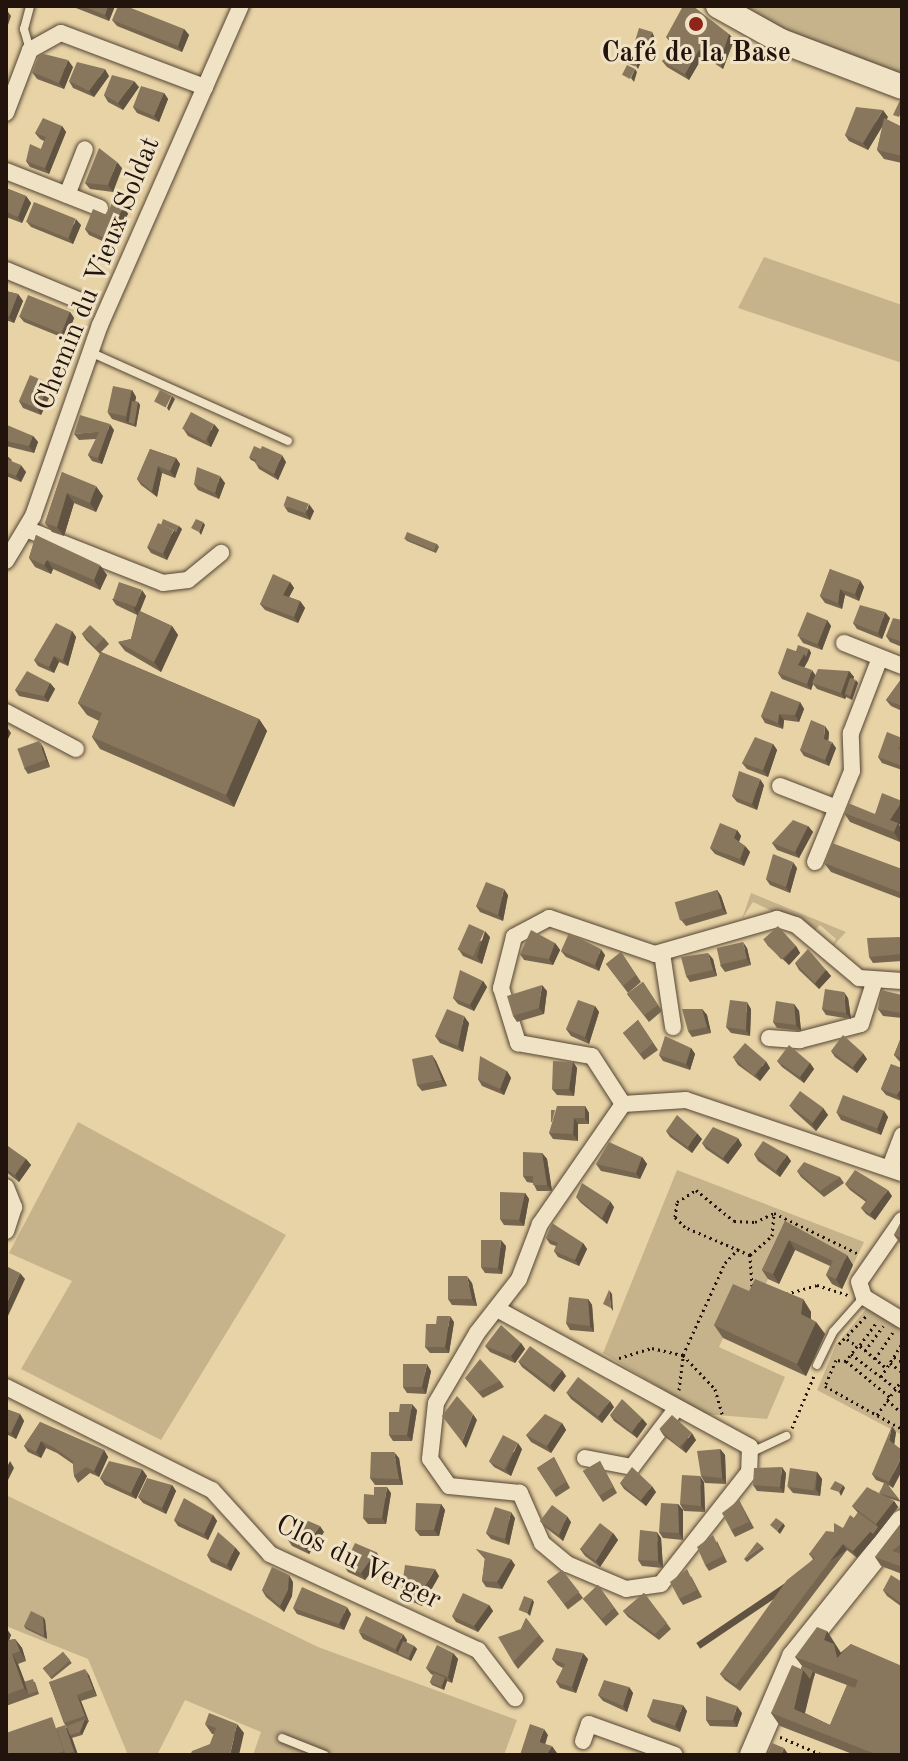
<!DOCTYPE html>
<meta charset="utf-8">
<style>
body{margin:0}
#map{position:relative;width:908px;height:1761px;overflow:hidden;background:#e8d3a6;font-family:"Old Standard TT",serif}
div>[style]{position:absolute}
.green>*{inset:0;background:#c6b38c}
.path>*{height:3px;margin-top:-1.5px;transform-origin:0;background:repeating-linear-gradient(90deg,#22140d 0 2px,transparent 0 6px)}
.roads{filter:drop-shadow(0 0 2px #544433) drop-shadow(0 0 2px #544433)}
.lane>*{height:8px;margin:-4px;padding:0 4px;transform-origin:4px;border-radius:4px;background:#f0e2c5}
.street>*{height:16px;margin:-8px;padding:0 8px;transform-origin:8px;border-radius:8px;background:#f0e2c5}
.secondary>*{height:24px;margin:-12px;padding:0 12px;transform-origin:12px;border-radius:12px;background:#f0e2c5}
.wall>*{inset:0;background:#766650;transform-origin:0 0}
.shaded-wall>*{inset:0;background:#605341;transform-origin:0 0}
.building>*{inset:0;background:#89775d;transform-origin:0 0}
.dots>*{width:22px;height:22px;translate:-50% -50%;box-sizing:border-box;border:4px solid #f0e2c5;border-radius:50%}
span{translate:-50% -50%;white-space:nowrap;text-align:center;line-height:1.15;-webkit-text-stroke:6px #f0e2c5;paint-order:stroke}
.poi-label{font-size:28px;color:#22140d;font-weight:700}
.street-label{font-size:28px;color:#22140d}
.frame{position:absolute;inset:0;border:8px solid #22140d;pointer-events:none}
</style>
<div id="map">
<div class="green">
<div style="clip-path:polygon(744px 6px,902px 6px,902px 75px,790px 32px)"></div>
<div style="clip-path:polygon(764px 257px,902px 305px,902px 363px,738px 308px)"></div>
<div style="clip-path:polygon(751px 893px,846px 932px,831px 948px,836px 939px,820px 925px,814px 931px,753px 902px,742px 919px)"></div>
<div style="clip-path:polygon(78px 1122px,286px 1235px,161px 1440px,21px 1369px,72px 1281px,9px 1253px)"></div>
<div style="clip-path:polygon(677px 1170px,864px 1242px,853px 1265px,806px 1237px,768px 1279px,757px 1303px,742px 1296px,719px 1347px,785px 1377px,767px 1419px,704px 1414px,603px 1353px)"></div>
<div style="clip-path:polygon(867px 1308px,902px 1329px,902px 1435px,817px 1390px,836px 1345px)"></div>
<div style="clip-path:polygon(6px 1495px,318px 1647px,517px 1720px,504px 1755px,253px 1755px,261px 1732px,185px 1700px,157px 1755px,128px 1755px,88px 1659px,6px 1626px)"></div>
</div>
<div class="path">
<div style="left:750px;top:1255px;width:71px;rotate:-156.7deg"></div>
<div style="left:685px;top:1227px;width:14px;rotate:-135deg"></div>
<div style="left:675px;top:1217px;width:15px;rotate:-82deg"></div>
<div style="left:677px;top:1202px;width:22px;rotate:-32deg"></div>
<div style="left:696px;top:1190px;width:49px;rotate:39.2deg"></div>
<div style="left:734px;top:1221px;width:21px;rotate:3deg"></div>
<div style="left:755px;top:1222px;width:21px;rotate:-25deg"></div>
<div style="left:774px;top:1213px;width:94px;rotate:25.8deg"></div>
<div style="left:752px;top:1286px;width:31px;rotate:-94deg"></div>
<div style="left:750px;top:1255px;width:29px;rotate:-41deg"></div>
<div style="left:772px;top:1236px;width:23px;rotate:-85deg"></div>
<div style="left:786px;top:1294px;width:32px;rotate:-16deg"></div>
<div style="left:817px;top:1285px;width:33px;rotate:18deg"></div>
<div style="left:847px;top:1339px;width:12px;rotate:35deg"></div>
<div style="left:857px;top:1346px;width:19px;rotate:126deg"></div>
<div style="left:846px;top:1361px;width:10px;rotate:-174deg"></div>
<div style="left:836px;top:1360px;width:28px;rotate:113deg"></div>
<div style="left:825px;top:1386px;width:88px;rotate:29.2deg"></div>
<div style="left:839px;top:1344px;width:39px;rotate:-46deg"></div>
<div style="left:860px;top:1345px;width:29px;rotate:-54deg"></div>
<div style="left:860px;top:1346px;width:35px;rotate:40deg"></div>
<div style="left:865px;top:1351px;width:31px;rotate:-54deg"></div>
<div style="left:851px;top:1354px;width:64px;rotate:37.4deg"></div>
<div style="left:894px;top:1357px;width:9px;rotate:32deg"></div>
<div style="left:619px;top:1358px;width:34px;rotate:-17deg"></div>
<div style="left:652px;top:1348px;width:32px;rotate:13deg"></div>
<div style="left:683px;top:1355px;width:47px;rotate:46.7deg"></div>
<div style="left:715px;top:1389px;width:26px;rotate:74deg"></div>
<div style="left:875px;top:1359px;width:32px;rotate:-56deg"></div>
<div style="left:846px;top:1361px;width:57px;rotate:39.3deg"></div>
<div style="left:890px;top:1363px;width:15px;rotate:37deg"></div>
<div style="left:881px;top:1377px;width:39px;rotate:-58deg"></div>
<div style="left:679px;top:1390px;width:35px;rotate:-83deg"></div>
<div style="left:683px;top:1355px;width:101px;rotate:-65.5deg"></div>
<div style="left:725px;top:1263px;width:23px;rotate:-47deg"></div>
<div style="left:887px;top:1400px;width:20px;rotate:41deg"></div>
<div style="left:877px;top:1415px;width:43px;rotate:-54.5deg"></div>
<div style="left:792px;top:1428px;width:56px;rotate:-67.1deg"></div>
<div style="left:780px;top:1737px;width:47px;rotate:22.7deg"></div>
</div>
<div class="roads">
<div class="lane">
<div style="left:30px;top:50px;width:22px;rotate:-106deg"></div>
<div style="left:24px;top:29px;width:24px;rotate:-75deg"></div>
<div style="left:90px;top:352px;width:217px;rotate:24.2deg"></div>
<div style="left:817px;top:1365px;width:37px;rotate:-64deg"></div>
<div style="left:833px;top:1332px;width:47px;rotate:-48.5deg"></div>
<div style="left:752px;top:1452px;width:38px;rotate:-25deg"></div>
<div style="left:282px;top:1738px;width:46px;rotate:21.6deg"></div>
</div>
<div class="street">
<div style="left:6px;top:113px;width:67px;rotate:-69.1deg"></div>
<div style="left:30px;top:50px;width:35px;rotate:-29deg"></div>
<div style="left:61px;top:33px;width:154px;rotate:20.6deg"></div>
<div style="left:6px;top:171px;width:101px;rotate:21.5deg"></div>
<div style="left:67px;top:195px;width:49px;rotate:-68.6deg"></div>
<div style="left:6px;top:270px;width:83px;rotate:22.6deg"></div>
<div style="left:26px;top:529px;width:147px;rotate:21.5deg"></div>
<div style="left:163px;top:583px;width:25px;rotate:-7deg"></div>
<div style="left:188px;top:580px;width:43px;rotate:-39.3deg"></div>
<div style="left:6px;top:561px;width:52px;rotate:-59deg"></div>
<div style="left:33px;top:516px;width:202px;rotate:-70.7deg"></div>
<div style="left:100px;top:325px;width:349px;rotate:-66.2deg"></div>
<div style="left:844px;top:643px;width:62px;rotate:21.6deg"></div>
<div style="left:6px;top:712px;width:79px;rotate:27.9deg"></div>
<div style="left:780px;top:786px;width:61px;rotate:21.1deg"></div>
<div style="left:815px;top:862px;width:98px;rotate:-67.9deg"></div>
<div style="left:852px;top:771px;width:38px;rotate:-92deg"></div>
<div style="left:851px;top:733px;width:80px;rotate:-68.9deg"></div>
<div style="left:662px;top:953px;width:75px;rotate:81.5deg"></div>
<div style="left:902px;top:981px;width:43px;rotate:-176deg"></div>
<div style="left:859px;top:978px;width:82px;rotate:-139.9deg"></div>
<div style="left:796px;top:925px;width:20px;rotate:-162deg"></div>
<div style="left:777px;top:919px;width:127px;rotate:164deg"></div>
<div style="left:655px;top:954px;width:112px;rotate:-161.2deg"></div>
<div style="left:549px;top:918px;width:40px;rotate:152deg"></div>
<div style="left:514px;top:937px;width:53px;rotate:104.3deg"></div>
<div style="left:501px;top:988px;width:58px;rotate:72.8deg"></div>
<div style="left:518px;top:1043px;width:75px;rotate:10deg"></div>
<div style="left:592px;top:1056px;width:57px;rotate:57.1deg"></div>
<div style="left:623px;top:1104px;width:63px;rotate:-3.6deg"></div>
<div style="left:686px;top:1100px;width:228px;rotate:18.7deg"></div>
<div style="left:769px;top:1038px;width:31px;rotate:4deg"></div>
<div style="left:800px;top:1040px;width:63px;rotate:-14.7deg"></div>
<div style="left:861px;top:1024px;width:43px;rotate:-72.4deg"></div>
<div style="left:890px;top:1167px;width:34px;rotate:-69deg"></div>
<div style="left:6px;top:1187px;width:22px;rotate:68deg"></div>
<div style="left:14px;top:1207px;width:25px;rotate:108deg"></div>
<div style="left:902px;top:1220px;width:75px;rotate:124.7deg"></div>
<div style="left:859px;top:1282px;width:16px;rotate:72deg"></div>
<div style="left:864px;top:1297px;width:44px;rotate:31.2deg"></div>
<div style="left:497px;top:1309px;width:288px;rotate:28.6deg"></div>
<div style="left:750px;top:1447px;width:25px;rotate:92deg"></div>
<div style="left:749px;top:1472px;width:142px;rotate:128.2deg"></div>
<div style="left:661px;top:1584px;width:35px;rotate:172deg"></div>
<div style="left:626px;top:1589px;width:64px;rotate:-157deg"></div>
<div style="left:567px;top:1564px;width:33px;rotate:-140deg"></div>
<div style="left:542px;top:1543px;width:55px;rotate:-113.7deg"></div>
<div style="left:520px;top:1493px;width:71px;rotate:-174.4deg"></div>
<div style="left:449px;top:1486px;width:33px;rotate:-125deg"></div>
<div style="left:430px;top:1459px;width:56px;rotate:-83.9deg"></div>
<div style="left:436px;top:1403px;width:81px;rotate:-59.6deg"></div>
<div style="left:477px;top:1333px;width:68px;rotate:-52.1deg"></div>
<div style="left:519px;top:1279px;width:59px;rotate:-69.1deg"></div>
<div style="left:540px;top:1224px;width:146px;rotate:-55.3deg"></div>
<div style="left:6px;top:1387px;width:230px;rotate:26.6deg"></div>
<div style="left:212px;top:1490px;width:86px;rotate:47.8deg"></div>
<div style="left:270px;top:1554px;width:229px;rotate:24.8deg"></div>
<div style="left:478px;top:1650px;width:61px;rotate:52.4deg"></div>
<div style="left:585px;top:1458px;width:48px;rotate:10.8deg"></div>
<div style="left:632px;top:1467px;width:68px;rotate:-52.8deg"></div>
<div style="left:583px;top:1741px;width:18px;rotate:-71deg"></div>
<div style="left:589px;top:1724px;width:91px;rotate:19.8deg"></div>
</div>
<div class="secondary">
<div style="left:718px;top:6px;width:72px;rotate:29.1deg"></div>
<div style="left:781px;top:41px;width:129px;rotate:20.8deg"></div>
<div style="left:752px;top:1755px;width:107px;rotate:-66.8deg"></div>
<div style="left:794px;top:1657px;width:173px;rotate:-51.3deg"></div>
</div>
</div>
<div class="wall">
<div style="clip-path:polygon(48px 6px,115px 6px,109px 21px,76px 8px,50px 8px)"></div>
<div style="clip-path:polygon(112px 20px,184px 29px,189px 35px,182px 52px,117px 26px)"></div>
<div style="clip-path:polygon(729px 34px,734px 40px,723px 69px,711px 61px,709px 58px,703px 56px,689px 80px,667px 67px,662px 61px,679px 48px,671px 43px,666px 37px)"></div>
<div style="clip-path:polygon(654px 36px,650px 48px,637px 43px,635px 40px)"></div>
<div style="clip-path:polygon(73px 67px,64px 89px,37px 79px,32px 72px)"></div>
<div style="clip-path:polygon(109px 76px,94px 97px,73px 88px,69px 81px)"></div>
<div style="clip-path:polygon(139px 87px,123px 110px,108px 102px,104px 95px)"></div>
<div style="clip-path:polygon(164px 93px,168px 99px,159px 122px,137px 113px,133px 107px)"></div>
<div style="clip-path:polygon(888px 117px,886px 119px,902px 127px,902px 163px,884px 159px,877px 150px,883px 125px,868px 150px,849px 141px,845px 135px)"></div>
<div style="clip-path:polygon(62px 126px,66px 132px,49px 174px,30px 167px,26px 161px,41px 149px,44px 141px,40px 139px,35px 133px)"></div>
<div style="clip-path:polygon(122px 168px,113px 192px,90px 189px,85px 183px)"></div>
<div style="clip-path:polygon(6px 188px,26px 196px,31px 203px,22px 223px,6px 217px)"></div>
<div style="clip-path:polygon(124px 207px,128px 214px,109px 244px,89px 235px,85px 229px,107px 215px)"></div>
<div style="clip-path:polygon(26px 221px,81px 225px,73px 244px,31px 227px)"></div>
<div style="clip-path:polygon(6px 291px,18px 294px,23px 301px,14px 323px,6px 320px)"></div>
<div style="clip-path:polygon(70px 312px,74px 318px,66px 339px,24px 322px,19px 316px)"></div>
<div style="clip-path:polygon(53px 389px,41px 415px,23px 408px,19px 401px)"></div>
<div style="clip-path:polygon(132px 390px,136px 397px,135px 401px,138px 402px,140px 405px,136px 427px,112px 419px,108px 413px)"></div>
<div style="clip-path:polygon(6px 427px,33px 436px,38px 442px,34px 453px,6px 446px)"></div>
<div style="clip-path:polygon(114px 430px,102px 464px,92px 461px,88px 455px,96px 439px,79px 440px,74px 434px)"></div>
<div style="clip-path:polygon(184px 430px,219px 430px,211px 447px,188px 436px)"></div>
<div style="clip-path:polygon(150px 449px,176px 458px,180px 464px,175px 478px,162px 473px,157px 497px,141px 485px,137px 479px)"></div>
<div style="clip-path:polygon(6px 455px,12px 460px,11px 461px,26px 472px,21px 482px,6px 476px)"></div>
<div style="clip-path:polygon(249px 457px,286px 462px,278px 480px,259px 469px,255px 462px,251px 460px)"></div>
<div style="clip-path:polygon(62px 472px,103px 496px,96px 512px,74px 503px,64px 536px,52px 532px,45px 523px)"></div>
<div style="clip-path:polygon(225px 483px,219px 499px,198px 490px,194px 484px)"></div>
<div style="clip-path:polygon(284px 506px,314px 511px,310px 520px,288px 512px)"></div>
<div style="clip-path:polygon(182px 529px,167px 560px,151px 553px,147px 547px)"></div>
<div style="clip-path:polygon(36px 535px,107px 575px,100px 590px,53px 569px,51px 574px,35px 567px,29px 558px)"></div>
<div style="clip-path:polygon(404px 538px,437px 544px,439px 547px,436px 553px,407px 541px)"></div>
<div style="clip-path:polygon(830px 569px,864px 587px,859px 601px,845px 595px,842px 609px,825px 603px,820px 596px)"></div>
<div style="clip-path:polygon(290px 582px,294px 588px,289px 597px,300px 601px,305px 608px,298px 623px,265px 610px,260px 604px)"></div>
<div style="clip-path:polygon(146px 596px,140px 611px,172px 626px,178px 635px,161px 672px,125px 651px,118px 642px,131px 639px,137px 615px,116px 605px,112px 599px)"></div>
<div style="clip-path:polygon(890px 618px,882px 639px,857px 629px,853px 623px)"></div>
<div style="clip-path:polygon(827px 620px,831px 626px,822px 650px,803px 643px,799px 637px)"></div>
<div style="clip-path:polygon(902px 620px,902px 647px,890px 642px,886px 636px)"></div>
<div style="clip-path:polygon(72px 631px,76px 637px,68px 666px,59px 662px,54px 673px,38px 666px,34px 660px)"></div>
<div style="clip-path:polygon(82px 634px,104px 638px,109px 644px,101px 652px,259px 719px,267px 731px,234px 807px,100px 749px,92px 737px,99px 721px,87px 715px,78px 703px,100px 654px,86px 640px)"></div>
<div style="clip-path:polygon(809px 649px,811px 653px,804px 668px,815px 675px,849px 671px,854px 677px,853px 679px,858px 683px,852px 700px,846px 697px,845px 699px,817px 689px,813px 684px,811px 690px,782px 679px,778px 673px,796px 651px)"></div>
<div style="clip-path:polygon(902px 678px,902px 711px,891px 706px,886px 700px)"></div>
<div style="clip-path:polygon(50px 683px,55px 689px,48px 702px,19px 696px,15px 690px)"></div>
<div style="clip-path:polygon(800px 702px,804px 709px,799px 722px,784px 720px,783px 729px,765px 723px,761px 716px)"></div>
<div style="clip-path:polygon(829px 732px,828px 741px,836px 748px,829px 766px,804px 756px,800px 750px)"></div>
<div style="clip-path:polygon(902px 738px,902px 770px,882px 763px,878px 757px)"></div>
<div style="clip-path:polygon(773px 744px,777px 750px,768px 777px,747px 769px,742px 763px)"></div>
<div style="clip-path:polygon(43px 747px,50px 767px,28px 774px,24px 768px)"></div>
<div style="clip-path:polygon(764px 785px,757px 810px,737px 802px,732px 796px)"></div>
<div style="clip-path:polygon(902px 798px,902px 821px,899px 825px,902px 829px,902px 837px,900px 842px,850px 822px,844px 813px,875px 814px,901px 801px)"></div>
<div style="clip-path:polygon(808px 826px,813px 832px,799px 858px,777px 850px,772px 843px)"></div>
<div style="clip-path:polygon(737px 830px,741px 836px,739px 842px,745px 846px,750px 852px,744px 866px,715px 854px,710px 848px)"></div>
<div style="clip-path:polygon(824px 863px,902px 869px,902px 899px,831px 872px)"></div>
<div style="clip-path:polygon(797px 868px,790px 893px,770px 885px,766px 879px)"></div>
<div style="clip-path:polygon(717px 890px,721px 896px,727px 914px,686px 926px,681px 920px)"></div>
<div style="clip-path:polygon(508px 895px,503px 921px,480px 912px,476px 906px)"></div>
<div style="clip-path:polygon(490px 937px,482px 964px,463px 956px,459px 950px)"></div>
<div style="clip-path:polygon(902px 937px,902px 961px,873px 963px,869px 957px)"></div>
<div style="clip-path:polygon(764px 940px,796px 946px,800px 953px,789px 965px,768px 946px)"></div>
<div style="clip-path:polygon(555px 943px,560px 950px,553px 965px,524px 960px,520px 954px)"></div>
<div style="clip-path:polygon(747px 948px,751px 965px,725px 972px,720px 965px)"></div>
<div style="clip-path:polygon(561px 951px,605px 955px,599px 971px,566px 957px)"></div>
<div style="clip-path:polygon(621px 952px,641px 982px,628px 993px,606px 964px)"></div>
<div style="clip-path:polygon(713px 959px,717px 976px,690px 982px,686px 976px)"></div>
<div style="clip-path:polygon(795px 963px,826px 970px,831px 976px,819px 989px,799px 970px)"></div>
<div style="clip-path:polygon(483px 981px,487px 987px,474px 1011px,458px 1004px,453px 998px)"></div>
<div style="clip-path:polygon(643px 982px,662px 1011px,649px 1022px,627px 994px)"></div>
<div style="clip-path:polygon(547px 991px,544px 1014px,517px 1022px,513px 1016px)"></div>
<div style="clip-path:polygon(902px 995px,902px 1018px,883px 1016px,878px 1009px)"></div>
<div style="clip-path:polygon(848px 998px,851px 1019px,826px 1015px,822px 1009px)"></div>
<div style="clip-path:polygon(794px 1004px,799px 1011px,801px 1031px,777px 1028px,773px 1022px)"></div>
<div style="clip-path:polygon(595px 1006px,599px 1012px,589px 1044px,571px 1036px,566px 1029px)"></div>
<div style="clip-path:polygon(702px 1009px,707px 1015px,711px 1033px,692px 1037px,688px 1031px)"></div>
<div style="clip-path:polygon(751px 1009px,750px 1036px,731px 1033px,726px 1027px)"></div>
<div style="clip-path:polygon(638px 1020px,658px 1050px,644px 1060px,623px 1033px)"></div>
<div style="clip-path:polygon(469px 1023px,463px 1052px,440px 1043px,435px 1036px)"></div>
<div style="clip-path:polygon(902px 1035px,902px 1063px,899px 1061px,894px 1055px)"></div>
<div style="clip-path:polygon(691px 1048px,695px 1054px,690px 1070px,663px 1061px,659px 1055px)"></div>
<div style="clip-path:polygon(831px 1051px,867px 1059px,857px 1073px,835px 1057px)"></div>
<div style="clip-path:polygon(432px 1055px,436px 1061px,447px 1086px,422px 1091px,417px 1085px)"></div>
<div style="clip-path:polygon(734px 1059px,770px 1068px,760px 1081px,738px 1065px)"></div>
<div style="clip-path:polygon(777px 1061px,810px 1063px,814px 1069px,804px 1083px,782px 1067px)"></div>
<div style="clip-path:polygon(573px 1062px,577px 1068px,574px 1096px,557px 1095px,552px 1089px)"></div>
<div style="clip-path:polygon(891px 1064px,901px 1101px,886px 1095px,881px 1089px)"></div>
<div style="clip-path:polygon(507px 1071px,511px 1078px,504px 1095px,482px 1086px,478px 1079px)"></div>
<div style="clip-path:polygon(789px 1105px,823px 1108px,828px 1115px,816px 1131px,794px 1111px)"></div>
<div style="clip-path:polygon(585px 1106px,589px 1113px,589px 1124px,578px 1124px,578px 1141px,553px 1139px,549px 1133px)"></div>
<div style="clip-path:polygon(884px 1111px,888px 1117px,881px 1135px,841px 1120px,837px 1113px)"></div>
<div style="clip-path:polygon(666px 1131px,702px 1139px,692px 1153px,670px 1137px)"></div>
<div style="clip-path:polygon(702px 1143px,742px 1145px,728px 1164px,706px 1149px)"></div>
<div style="clip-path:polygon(6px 1146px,26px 1159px,31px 1165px,19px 1182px,6px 1172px)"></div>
<div style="clip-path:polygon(542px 1153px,547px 1159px,552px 1191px,537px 1191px,533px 1183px,527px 1182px,523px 1176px)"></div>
<div style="clip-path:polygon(754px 1154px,791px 1161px,780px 1177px,758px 1161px)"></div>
<div style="clip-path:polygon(642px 1157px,647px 1164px,640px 1179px,601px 1171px,596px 1164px)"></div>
<div style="clip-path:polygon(797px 1171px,840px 1177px,844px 1183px,824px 1197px,801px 1177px)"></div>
<div style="clip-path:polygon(845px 1184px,892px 1196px,875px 1220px,866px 1214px,861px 1208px,866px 1202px,850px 1190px)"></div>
<div style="clip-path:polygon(525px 1193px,529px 1199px,524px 1226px,504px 1225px,500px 1219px)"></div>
<div style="clip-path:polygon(576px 1197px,614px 1207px,607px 1224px,581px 1203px)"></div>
<div style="clip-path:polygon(902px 1220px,902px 1246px,894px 1235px)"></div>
<div style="clip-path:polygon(785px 1221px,853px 1265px,842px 1289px,832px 1284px,826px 1275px,830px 1266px,795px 1250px,779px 1284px,768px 1279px,762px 1270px)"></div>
<div style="clip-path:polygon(546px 1238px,583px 1243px,587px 1249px,579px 1266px,558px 1257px,554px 1251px,556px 1246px,550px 1244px)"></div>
<div style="clip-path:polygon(506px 1246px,502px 1274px,485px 1273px,481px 1267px)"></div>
<div style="clip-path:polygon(472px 1283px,477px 1306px,452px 1305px,448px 1299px)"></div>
<div style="clip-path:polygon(749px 1291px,803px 1299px,811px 1312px,811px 1319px,816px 1322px,825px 1334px,806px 1376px,723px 1338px,714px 1325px)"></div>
<div style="clip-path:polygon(588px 1299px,592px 1305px,594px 1332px,570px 1330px,566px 1323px)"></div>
<div style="clip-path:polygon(454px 1322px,449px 1353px,430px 1353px,425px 1347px)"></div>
<div style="clip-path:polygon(521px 1343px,525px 1349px,515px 1363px,490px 1352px,485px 1346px)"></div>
<div style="clip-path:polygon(518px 1361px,566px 1376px,554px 1392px,522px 1367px)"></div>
<div style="clip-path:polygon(431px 1371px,426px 1394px,407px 1393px,403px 1387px)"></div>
<div style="clip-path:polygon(465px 1378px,500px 1381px,504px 1387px,483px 1398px)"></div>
<div style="clip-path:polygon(566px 1392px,614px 1407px,602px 1423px,571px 1399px)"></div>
<div style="clip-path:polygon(6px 1409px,20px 1414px,24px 1421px,16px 1439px,6px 1434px)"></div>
<div style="clip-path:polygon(417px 1410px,412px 1441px,393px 1441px,389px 1435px,399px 1412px)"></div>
<div style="clip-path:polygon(610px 1415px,647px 1424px,637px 1438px,614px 1421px)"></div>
<div style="clip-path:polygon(40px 1422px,104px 1450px,108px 1457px,99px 1477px,90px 1473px,78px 1483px,74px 1476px,73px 1464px,57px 1453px,46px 1448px,41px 1458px,28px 1452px,24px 1446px)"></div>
<div style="clip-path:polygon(562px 1423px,566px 1430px,551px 1453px,531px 1442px,526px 1435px)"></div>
<div style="clip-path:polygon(660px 1430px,696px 1440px,686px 1453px,664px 1436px)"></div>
<div style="clip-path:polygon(896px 1432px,894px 1444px,893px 1488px,888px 1485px,901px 1502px,887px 1498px,894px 1501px,898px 1507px,875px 1537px,857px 1558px,847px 1550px,740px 1691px,725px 1680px,720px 1674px,813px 1559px,809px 1554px,834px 1532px,843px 1528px,854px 1518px,858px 1513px,852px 1506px,880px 1494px,884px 1483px,876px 1480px,872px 1474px)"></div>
<div style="clip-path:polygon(522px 1449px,511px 1476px,494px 1467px,489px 1461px)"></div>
<div style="clip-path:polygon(720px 1449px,725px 1455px,726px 1484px,705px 1483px,701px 1476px)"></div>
<div style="clip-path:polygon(554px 1457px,570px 1488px,556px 1497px,537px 1468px)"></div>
<div style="clip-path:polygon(399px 1458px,403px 1485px,375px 1485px,370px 1478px)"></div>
<div style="clip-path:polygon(600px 1461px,617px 1493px,603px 1502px,583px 1471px)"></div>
<div style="clip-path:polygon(817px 1472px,822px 1479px,820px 1496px,793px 1493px,788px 1487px)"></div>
<div style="clip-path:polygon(786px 1473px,784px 1493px,757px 1491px,753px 1485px)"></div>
<div style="clip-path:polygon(147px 1476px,136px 1499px,105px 1485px,100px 1478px)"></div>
<div style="clip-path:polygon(704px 1482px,705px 1512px,684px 1511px,680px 1504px)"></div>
<div style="clip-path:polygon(620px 1483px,656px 1492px,646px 1506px,624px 1489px)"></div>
<div style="clip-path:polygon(172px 1485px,176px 1491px,166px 1514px,143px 1503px,138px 1497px)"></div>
<div style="clip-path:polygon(391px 1493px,386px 1524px,368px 1524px,363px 1518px)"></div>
<div style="clip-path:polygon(739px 1500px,754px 1528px,735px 1537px,731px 1530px)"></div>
<div style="clip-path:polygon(441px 1504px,445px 1510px,439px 1536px,420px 1536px,415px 1530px)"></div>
<div style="clip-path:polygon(678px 1504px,683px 1510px,683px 1540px,663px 1538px,659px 1532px)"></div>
<div style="clip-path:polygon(213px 1515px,217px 1521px,208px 1540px,178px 1526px,174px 1520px)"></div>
<div style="clip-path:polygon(515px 1518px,509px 1545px,491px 1539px,486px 1533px)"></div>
<div style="clip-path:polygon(540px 1521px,571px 1522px,563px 1541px,545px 1527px)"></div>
<div style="clip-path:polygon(902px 1522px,902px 1574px,881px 1566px,875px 1557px)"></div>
<div style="clip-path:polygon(324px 1532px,309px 1554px,292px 1546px,288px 1540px)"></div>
<div style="clip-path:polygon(613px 1533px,618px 1540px,600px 1567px,585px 1556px,580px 1549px)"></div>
<div style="clip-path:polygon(661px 1538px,663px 1568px,642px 1566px,638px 1560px)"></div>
<div style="clip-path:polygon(717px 1541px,727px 1562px,709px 1571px,705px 1565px)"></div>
<div style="clip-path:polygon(762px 1546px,764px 1549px,747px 1562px,744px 1559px)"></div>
<div style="clip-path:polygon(476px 1549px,515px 1565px,502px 1589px,486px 1587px,482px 1581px,485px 1559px)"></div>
<div style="clip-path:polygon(376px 1552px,381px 1559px,365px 1580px,348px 1572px,344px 1566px)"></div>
<div style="clip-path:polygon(240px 1553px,231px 1571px,211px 1562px,207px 1555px)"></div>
<div style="left:562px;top:1570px;width:35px;height:19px;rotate:53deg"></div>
<div style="clip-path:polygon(439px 1576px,422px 1606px,406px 1599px,401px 1593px)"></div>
<div style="clip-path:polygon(691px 1576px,702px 1597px,683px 1605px,679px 1599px)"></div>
<div style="clip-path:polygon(293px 1582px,292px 1596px,284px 1612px,266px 1597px,262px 1590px)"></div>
<div style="clip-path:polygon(902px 1582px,902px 1607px,887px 1596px,883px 1590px)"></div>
<div style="clip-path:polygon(598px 1585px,619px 1614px,606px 1626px,583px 1599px)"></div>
<div style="clip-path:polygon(644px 1593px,671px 1629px,659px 1640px,628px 1617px,623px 1611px)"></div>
<div style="clip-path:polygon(489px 1605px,493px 1611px,478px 1632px,456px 1622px,452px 1616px)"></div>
<div style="clip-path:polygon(293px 1608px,351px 1614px,344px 1630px,297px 1614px)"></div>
<div style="clip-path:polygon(43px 1617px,45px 1620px,47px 1639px,26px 1629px,24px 1626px)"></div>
<div style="clip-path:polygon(526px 1618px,544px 1641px,518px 1669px,513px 1662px,521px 1629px)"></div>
<div style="clip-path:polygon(6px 1629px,11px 1635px,9px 1640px,15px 1639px,22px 1648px,26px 1661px,18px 1664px,25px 1682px,35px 1682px,39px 1694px,6px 1706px,6px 1682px,8px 1681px,6px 1675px)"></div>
<div style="clip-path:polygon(evenodd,827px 1631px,840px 1653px,851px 1644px,902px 1755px,855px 1755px,780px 1726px,771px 1713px,801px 1669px,802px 1666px,795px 1657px,827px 1631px,815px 1673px,847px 1685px,830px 1725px,805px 1713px,815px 1673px)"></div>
<div style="clip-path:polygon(359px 1632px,407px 1640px,406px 1642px,414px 1646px,417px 1649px,411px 1661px,363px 1639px)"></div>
<div style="left:63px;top:1652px;width:14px;height:26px;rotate:51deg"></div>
<div style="clip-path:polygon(453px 1653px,458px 1659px,452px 1683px,447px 1681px,444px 1690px,432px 1685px,430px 1682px,433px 1675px,431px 1674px,426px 1668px)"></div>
<div style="clip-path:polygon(552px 1659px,588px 1659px,576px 1693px,560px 1688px,556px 1682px,563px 1668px,557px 1665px)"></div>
<div style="clip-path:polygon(89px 1675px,97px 1696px,81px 1701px,89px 1722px,88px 1722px,82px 1735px,72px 1738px,78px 1755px,9px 1755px,59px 1727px,67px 1728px,64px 1723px,49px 1682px)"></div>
<div style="clip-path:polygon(629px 1687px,633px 1693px,627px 1712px,603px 1701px,598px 1695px)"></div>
<div style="clip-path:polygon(687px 1711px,680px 1732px,652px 1722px,647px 1716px)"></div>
<div style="clip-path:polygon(742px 1713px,737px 1727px,710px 1726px,706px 1720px)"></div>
<div style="clip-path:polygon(205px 1724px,244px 1733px,210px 1744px,214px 1734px,212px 1734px)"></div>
</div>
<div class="shaded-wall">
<div style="clip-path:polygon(108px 6px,115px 6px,109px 21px,105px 15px)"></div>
<div style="clip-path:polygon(6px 9px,11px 16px,6px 31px)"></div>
<div style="clip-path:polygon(184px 29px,189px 35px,182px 52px,178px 46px)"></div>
<div style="clip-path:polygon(652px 32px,654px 36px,650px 48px,648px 44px)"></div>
<div style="clip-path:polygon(729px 34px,734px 40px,723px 69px,721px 66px,724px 58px,722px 55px)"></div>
<div style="clip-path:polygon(699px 50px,703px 56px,689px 80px,685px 74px)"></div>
<div style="clip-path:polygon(639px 56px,642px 60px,638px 69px,636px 66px)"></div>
<div style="clip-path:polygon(68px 60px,73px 67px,64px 89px,59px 83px)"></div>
<div style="clip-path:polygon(105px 69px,109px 76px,94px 97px,89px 91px)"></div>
<div style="clip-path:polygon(635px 69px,637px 72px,634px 82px,631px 78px)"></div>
<div style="clip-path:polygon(134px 81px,139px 87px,123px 110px,118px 103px)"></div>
<div style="clip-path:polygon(164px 93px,168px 99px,159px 122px,154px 116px)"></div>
<div style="clip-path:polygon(883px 110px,888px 117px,868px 150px,863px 143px)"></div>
<div style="clip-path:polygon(62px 126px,66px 132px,49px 174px,45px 168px)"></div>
<div style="clip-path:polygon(117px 162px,122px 168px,113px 192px,108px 185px)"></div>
<div style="clip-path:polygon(26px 196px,31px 203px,22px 223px,18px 217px)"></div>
<div style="clip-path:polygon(124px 207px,128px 214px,109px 244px,105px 238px)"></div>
<div style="clip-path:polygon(76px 219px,81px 225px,73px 244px,69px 238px)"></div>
<div style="clip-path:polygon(18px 294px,23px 301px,14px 323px,9px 317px)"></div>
<div style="clip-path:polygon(70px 312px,74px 318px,66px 339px,62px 333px)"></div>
<div style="clip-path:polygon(49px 383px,53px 389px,41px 415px,37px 408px)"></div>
<div style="clip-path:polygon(132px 390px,136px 397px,131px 424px,128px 423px,130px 426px,126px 420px)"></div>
<div style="clip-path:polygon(172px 396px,175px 399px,169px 411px,167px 408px)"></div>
<div style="clip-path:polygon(138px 402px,140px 405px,136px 427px,134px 424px)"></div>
<div style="clip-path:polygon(110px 424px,114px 430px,102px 464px,98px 458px)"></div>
<div style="clip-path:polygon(214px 424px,219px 430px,211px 447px,207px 440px)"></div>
<div style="clip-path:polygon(33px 436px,38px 442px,34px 453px,29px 446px)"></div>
<div style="clip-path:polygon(282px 455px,286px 462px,278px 480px,274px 474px)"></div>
<div style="clip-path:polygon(176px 458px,180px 464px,175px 478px,170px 471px)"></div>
<div style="clip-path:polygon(21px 465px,26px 472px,21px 482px,16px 476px)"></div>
<div style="clip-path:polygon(158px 466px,162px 473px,157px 497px,152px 491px)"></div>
<div style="clip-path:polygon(220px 476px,225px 483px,219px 499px,215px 493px)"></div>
<div style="clip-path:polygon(96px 486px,103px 496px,96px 512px,90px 503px)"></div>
<div style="clip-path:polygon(67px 493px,74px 503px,64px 536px,57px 527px)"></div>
<div style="clip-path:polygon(309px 504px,314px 511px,310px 520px,306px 514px)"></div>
<div style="clip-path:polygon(203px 522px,205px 525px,201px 535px,199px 532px)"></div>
<div style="clip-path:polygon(179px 526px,182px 529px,167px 560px,163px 553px,174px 530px)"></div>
<div style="clip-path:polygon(47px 560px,53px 569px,51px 574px,44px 565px)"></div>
<div style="clip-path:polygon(100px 565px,107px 575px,100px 590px,94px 580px)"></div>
<div style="clip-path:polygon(860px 580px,864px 587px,859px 601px,855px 594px)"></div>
<div style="clip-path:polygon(290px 582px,294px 588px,287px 601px,283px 595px)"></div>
<div style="clip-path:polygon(840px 589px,845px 595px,842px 609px,838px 603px)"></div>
<div style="clip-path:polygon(142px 590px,146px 596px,138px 616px,134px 609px)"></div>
<div style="clip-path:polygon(300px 601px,305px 608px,298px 623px,294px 617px)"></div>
<div style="clip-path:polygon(885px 612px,890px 618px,882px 639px,878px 633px)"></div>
<div style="clip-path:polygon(827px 620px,831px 626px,822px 650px,817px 644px)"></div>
<div style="clip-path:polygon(172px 626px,178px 635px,161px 672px,154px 662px)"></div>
<div style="clip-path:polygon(72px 631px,76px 637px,68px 666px,63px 660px)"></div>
<div style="clip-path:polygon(809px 649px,811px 653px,808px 661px,802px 671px,798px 665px,804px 654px)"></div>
<div style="clip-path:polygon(54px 656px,59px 662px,54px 673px,49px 667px)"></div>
<div style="clip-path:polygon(812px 670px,816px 676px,811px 690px,807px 684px)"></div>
<div style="clip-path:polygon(849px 671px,854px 677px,847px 696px,844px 694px,846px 697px,845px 699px,841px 693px)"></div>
<div style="clip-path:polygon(856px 680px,858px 683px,852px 700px,850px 697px)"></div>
<div style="clip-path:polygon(50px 683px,55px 689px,48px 702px,44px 696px)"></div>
<div style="clip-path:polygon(800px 702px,804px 709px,799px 722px,795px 715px)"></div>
<div style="clip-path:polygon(779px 714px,784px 720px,783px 729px,778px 723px)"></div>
<div style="clip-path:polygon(259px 719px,267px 731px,234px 807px,226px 795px)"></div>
<div style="clip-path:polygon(825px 726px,829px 732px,828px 745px,824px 739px)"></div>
<div style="clip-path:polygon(7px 727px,11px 733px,6px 743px,6px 728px)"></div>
<div style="clip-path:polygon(39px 741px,43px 747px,50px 767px,46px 760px)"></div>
<div style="clip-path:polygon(832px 742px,836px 748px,829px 766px,825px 760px)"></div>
<div style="clip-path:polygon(773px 744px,777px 750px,768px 777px,763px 770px)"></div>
<div style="clip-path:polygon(760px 779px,764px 785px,757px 810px,752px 804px)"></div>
<div style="clip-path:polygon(902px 802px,902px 821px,899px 825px,902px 829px,902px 837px,900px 842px,894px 832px,890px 820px)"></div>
<div style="clip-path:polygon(808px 826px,813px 832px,799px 858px,795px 852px)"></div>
<div style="clip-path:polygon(737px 830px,741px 836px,738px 844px,734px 838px)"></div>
<div style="clip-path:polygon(745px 846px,750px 852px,744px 866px,740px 859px)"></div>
<div style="clip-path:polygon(793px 862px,797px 868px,790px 893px,786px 887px)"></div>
<div style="clip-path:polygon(504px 889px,508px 895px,503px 921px,498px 915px)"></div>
<div style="clip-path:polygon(717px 890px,721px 896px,727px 914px,722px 908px)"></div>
<div style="clip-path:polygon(485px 931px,490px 937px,482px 964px,477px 957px)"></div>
<div style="clip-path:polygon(743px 942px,747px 948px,751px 965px,747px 959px)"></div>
<div style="clip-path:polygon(555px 943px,560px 950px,553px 965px,549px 959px)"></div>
<div style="clip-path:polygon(796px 946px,800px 953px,789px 965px,784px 959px)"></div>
<div style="clip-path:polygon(601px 949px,605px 955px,599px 971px,595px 965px)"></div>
<div style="clip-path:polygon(708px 953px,713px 959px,717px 976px,713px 970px)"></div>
<div style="clip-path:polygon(826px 970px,831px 976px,819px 989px,815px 983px)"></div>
<div style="clip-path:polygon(483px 981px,487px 987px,474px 1011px,470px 1005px)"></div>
<div style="clip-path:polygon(542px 985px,547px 991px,544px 1014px,539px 1008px)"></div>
<div style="clip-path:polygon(844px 992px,848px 998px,851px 1019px,846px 1013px)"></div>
<div style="clip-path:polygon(747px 1002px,751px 1009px,750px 1036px,746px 1030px)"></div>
<div style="clip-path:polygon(794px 1004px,799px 1011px,801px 1031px,796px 1025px)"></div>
<div style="clip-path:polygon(595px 1006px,599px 1012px,589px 1044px,585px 1037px)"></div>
<div style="clip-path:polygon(702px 1009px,707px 1015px,711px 1033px,707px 1027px)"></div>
<div style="clip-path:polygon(464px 1016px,469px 1023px,463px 1052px,458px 1046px)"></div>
<div style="clip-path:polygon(691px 1048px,695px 1054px,690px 1070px,686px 1064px)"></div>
<div style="clip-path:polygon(863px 1053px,867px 1059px,857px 1073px,853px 1067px)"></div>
<div style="clip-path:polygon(432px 1055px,436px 1061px,447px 1086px,442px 1080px)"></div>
<div style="clip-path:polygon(766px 1061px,770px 1068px,760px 1081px,756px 1075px)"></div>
<div style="clip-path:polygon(573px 1062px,577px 1068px,574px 1096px,569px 1089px)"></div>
<div style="clip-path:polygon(810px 1063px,814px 1069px,804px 1083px,800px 1077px)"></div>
<div style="clip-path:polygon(507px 1071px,511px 1078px,504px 1095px,500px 1089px)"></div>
<div style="clip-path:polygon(902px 1085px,902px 1100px,901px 1101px,897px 1095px)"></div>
<div style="clip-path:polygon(585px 1106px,589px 1113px,589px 1124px,585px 1118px)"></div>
<div style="clip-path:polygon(823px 1108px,828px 1115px,816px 1131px,812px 1124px)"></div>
<div style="clip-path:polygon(884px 1111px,888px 1117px,881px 1135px,877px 1129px)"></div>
<div style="clip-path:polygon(574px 1118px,578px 1124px,578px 1141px,573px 1134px)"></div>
<div style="clip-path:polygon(697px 1133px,702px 1139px,692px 1153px,688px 1147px)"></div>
<div style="clip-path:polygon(738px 1138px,742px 1145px,728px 1164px,723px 1158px)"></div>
<div style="clip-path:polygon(542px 1153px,547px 1159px,552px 1191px,547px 1185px)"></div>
<div style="clip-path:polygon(787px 1155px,791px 1161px,780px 1177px,776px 1171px)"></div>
<div style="clip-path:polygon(642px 1157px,647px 1164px,640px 1179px,636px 1173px)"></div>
<div style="clip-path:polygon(26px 1159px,31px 1165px,19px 1182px,15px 1175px)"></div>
<div style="clip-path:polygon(888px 1190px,892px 1196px,875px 1220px,870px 1214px)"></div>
<div style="clip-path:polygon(525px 1193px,529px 1199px,524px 1226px,519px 1220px)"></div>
<div style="clip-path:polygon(610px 1201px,614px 1207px,607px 1224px,602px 1218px)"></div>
<div style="clip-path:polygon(501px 1240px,506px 1246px,502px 1274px,498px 1268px)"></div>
<div style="clip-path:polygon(789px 1240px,795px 1250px,779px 1284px,773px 1274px)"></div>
<div style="clip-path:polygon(583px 1243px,587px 1249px,579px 1266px,575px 1260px)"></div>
<div style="clip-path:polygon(847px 1255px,853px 1265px,842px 1289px,836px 1279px)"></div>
<div style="clip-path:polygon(20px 1273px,25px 1279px,7px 1318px,6px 1316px,6px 1305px)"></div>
<div style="clip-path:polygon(467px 1276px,472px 1283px,477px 1306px,472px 1299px)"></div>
<div style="clip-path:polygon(609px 1290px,612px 1294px,613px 1311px,611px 1308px)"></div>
<div style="clip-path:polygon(588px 1299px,592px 1305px,594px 1332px,590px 1326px)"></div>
<div style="clip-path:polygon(803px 1299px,811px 1312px,810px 1327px,801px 1314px)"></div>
<div style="clip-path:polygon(450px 1316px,454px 1322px,449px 1353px,445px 1347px)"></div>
<div style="clip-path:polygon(816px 1322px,825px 1334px,806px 1376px,797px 1364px)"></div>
<div style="clip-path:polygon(521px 1343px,525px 1349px,515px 1363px,511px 1356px)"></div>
<div style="clip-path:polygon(427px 1364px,431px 1371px,426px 1394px,422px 1387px)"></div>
<div style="clip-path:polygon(562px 1370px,566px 1376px,554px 1392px,550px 1385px)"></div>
<div style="clip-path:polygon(610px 1401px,614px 1407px,602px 1423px,598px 1416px)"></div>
<div style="clip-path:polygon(412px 1404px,417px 1410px,412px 1441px,407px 1435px)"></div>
<div style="clip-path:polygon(20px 1414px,24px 1421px,16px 1439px,11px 1433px)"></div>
<div style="clip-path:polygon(473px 1414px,477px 1420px,466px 1448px,462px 1442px)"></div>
<div style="clip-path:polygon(642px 1418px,647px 1424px,637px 1438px,632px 1432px)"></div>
<div style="clip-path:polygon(562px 1423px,566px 1430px,551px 1453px,547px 1446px)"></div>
<div style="clip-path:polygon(892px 1426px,896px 1432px,894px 1446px,889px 1440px)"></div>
<div style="clip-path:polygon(692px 1433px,696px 1440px,686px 1453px,682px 1447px)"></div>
<div style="clip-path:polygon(41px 1441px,46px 1448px,41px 1458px,36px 1452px)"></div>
<div style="clip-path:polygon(518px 1443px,522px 1449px,511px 1476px,506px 1470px)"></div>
<div style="clip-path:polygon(720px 1449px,725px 1455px,726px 1484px,722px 1478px)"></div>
<div style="clip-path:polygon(104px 1450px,108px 1457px,99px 1477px,94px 1471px)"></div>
<div style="clip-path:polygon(394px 1452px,399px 1458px,403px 1485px,399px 1479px)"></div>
<div style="clip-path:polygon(902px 1456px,902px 1471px,893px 1488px,889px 1482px)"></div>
<div style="clip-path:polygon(10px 1461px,14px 1468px,7px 1482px,6px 1480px,6px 1469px)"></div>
<div style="clip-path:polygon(782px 1467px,786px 1473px,784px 1493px,780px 1487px)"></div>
<div style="clip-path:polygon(142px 1469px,147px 1476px,136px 1499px,131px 1493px)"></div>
<div style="clip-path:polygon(817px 1472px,822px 1479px,820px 1496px,816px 1489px)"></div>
<div style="clip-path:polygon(700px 1476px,704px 1482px,705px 1512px,701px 1506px)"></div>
<div style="clip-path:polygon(172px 1485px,176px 1491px,166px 1514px,162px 1508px)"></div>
<div style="clip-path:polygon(843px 1485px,845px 1488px,841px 1496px,839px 1492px)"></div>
<div style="clip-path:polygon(652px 1486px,656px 1492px,646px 1506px,641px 1500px)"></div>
<div style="clip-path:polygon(387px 1487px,391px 1493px,386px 1524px,382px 1518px)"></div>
<div style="clip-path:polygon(894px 1501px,898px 1507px,875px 1537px,857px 1558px,853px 1551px,871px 1531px,878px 1527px,876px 1524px)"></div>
<div style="clip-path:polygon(441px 1504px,445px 1510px,439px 1536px,434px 1530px)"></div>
<div style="clip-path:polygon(678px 1504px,683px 1510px,683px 1540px,679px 1533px)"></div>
<div style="clip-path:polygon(511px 1512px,515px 1518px,509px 1545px,505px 1539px)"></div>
<div style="clip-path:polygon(213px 1515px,217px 1521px,208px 1540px,204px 1534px)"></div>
<div style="clip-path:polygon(567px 1516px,571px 1522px,563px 1541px,559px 1535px)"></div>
<div style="clip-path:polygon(783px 1523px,785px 1526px,780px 1534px,777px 1531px)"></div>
<div style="clip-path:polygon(320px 1526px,324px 1532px,309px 1554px,304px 1547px)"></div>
<div style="clip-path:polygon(657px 1532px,661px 1538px,663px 1568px,658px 1561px)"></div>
<div style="clip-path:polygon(613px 1533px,618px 1540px,600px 1567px,596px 1561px)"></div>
<div style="left:843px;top:1544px;width:7px;height:177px;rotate:56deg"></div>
<div style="clip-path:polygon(235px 1547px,240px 1553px,231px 1571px,227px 1565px)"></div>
<div style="clip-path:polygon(376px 1552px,381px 1559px,365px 1580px,361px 1573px)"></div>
<div style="clip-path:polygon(511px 1559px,515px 1565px,502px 1589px,497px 1582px)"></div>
<div style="clip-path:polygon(435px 1569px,439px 1576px,422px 1606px,417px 1600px)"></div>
<div style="clip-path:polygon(289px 1575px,293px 1582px,292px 1596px,284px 1612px,280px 1606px)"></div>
<div style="clip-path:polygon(532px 1599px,534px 1602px,530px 1616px,527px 1613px)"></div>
<div style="clip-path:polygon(489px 1605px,493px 1611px,478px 1632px,474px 1626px)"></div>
<div style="clip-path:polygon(347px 1607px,351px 1614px,344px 1630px,339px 1624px)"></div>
<div style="clip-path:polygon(43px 1617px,45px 1620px,47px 1639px,44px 1636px)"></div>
<div style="clip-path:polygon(7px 1629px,11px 1635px,8px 1643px,6px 1640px)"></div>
<div style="clip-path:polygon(827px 1631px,843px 1656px,845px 1670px,824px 1640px)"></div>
<div style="clip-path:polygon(403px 1634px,407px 1640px,401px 1654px,398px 1653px,400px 1656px,396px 1650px)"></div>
<div style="clip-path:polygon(15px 1639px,22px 1648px,26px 1661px,20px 1651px)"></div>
<div style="clip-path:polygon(414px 1646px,417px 1649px,411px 1661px,409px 1658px)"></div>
<div style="clip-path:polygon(453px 1653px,458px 1659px,452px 1683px,448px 1677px)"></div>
<div style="clip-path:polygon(583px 1653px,588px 1659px,576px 1693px,572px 1687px)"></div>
<div style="clip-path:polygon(12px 1654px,18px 1664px,29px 1694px,24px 1688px)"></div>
<div style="clip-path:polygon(85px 1669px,89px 1675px,97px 1696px,93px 1689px)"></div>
<div style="clip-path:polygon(803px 1670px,813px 1671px,815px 1674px,812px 1682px,803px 1721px,794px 1709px)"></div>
<div style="clip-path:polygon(445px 1678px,447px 1681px,444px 1690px,442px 1687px)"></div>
<div style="clip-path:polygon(629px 1687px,633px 1693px,627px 1712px,623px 1706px)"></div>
<div style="clip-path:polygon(77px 1695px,81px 1701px,89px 1722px,85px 1716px)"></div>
<div style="clip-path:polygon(683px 1705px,687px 1711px,680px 1732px,675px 1726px)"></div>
<div style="clip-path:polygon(737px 1706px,742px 1713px,737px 1727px,733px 1720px)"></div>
<div style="clip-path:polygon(85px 1719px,88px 1722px,82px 1735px,80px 1732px)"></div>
<div style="clip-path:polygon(237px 1724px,244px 1733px,239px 1755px,230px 1755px)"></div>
<div style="clip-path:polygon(65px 1725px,72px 1738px,78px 1755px,74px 1751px)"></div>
<div style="clip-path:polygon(544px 1729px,548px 1735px,544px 1748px,539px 1742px)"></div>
<div style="clip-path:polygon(552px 1746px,557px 1753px,555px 1755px,546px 1755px)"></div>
<div style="clip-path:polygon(784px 1748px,788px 1754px,788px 1755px,781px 1755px)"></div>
</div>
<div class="building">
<div style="clip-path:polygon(82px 6px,108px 6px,105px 15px)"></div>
<div style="clip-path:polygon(118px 6px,126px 6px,184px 29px,178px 46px,112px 20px)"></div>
<div style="clip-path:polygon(683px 6px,693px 6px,729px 34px,722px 55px,699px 50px,685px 74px,662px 61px,682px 46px,666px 37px)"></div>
<div style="left:639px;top:28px;width:14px;height:13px;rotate:17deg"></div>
<div style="clip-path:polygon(40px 53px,68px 60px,59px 83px,32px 72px)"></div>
<div style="left:631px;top:53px;width:9px;height:11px;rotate:21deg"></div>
<div style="clip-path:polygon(709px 58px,723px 61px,721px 66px)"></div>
<div style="clip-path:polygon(77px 62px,105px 69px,89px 91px,69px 81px)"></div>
<div style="left:627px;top:65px;width:9px;height:11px;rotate:27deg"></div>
<div style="clip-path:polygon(112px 75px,134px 81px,118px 103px,104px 95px)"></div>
<div style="clip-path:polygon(141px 86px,164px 93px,154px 116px,133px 107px)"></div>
<div style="clip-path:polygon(900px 100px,902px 100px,902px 110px,899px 117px,893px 115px)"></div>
<div style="clip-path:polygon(856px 107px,883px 110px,863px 143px,845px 135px)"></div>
<div style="clip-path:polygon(43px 118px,62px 126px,45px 168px,26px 161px,30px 144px,41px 149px,46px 137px,35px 133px)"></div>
<div style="clip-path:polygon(884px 118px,902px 127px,902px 156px,877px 150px)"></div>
<div style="clip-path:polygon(99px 148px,117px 162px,108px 185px,85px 183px)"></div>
<div style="clip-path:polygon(6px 188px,26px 196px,18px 217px,6px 212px)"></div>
<div style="left:34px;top:202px;width:45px;height:21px;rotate:22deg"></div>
<div style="clip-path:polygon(112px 203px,124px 207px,105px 238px,85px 229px,93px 209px,107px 215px)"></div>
<div style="clip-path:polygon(6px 291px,18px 294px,9px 317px,6px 315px)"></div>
<div style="left:28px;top:295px;width:45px;height:23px;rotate:22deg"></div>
<div style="left:30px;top:375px;width:21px;height:28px;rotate:23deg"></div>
<div style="left:113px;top:386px;width:19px;height:27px;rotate:12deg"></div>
<div style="left:160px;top:390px;width:13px;height:13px;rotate:27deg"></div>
<div style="left:132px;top:401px;width:6px;height:22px;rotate:9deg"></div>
<div style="left:191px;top:412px;width:26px;height:19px;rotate:28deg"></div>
<div style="clip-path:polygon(80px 415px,110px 424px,98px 458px,88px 455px,99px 432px,74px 434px)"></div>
<div style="clip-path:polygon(7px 425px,33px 436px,29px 446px,6px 441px)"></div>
<div style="left:254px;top:446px;width:8px;height:12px;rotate:23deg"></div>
<div style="clip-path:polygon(262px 446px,282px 455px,274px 474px,255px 463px)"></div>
<div style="clip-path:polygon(150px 449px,176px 458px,170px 471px,158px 466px,152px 491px,137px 479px)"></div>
<div style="clip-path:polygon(6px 459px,21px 465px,16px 476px,6px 472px)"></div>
<div style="clip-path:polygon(197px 467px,220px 476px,215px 493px,194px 484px)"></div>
<div style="clip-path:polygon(62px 472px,96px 486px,90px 503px,67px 493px,57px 527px,45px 523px)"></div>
<div style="left:287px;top:496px;width:23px;height:10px;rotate:20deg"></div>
<div style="clip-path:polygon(163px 519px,179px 526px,176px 533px,174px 530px,161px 525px)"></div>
<div style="clip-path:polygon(196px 519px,203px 522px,199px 532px,191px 528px)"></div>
<div style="left:158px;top:523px;width:17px;height:26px;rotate:24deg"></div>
<div style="left:407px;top:532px;width:32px;height:7px;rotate:22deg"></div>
<div style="clip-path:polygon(36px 535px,100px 565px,94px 580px,47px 560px,44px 565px,29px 558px)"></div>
<div style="clip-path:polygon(830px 569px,860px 580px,855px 594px,840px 589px,838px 603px,820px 596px)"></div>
<div style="clip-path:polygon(273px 574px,290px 582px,283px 595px,300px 601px,294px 617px,260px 604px)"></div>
<div style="left:119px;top:582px;width:24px;height:18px;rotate:19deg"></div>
<div style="clip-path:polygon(860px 605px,885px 612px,878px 633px,853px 623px)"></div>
<div style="clip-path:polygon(139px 611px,172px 626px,154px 662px,118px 642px,131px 639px)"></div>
<div style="left:807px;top:612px;width:22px;height:26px;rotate:22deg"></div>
<div style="clip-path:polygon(893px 618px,902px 620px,902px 642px,886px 636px)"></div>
<div style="clip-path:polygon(56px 623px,72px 631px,63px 660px,54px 656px,49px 667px,34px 660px)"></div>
<div style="left:90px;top:625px;width:19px;height:12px;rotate:43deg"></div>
<div style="clip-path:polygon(798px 645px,809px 649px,806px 657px,804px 654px,796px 651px)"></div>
<div style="clip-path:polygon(787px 648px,804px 654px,798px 665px,812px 670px,807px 684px,778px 673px)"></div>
<div style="clip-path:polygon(101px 652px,259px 719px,226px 795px,92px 737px,102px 713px,78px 703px)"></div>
<div style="clip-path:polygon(818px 669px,849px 671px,841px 693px,812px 683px)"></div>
<div style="clip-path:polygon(27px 671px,50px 683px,44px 696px,15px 690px)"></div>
<div style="left:850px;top:678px;width:6px;height:17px;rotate:18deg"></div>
<div style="clip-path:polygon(902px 678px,902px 706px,886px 700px)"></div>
<div style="clip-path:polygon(771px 691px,800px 702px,795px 715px,779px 714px,778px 723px,761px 716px)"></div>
<div style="clip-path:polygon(811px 720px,825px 726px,824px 739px,832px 742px,825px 760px,800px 750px)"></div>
<div style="clip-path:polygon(887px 732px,902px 738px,902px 743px,898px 749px,902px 750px,902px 766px,878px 757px)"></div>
<div style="clip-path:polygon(755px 737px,773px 744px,763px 770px,742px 763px)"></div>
<div style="left:39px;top:741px;width:20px;height:23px;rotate:70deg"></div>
<div style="clip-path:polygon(739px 771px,760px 779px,752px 804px,732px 796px)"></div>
<div style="clip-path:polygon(882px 793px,902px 801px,890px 820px,898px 823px,894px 832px,844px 813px,848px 803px,875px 814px)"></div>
<div style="clip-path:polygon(793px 820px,808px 826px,795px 852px,772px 843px)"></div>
<div style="clip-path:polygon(720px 823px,737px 830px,734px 838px,745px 846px,740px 859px,710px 848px)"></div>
<div style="clip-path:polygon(832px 843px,902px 869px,902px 893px,824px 863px)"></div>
<div style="clip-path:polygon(773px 854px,793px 862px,786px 887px,766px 879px)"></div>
<div style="clip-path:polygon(486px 882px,504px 889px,498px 915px,476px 906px)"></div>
<div style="left:717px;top:890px;width:19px;height:44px;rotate:74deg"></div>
<div style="left:469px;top:924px;width:17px;height:28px;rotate:24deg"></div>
<div style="left:778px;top:926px;width:27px;height:20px;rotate:48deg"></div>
<div style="clip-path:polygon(531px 930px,555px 943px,549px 959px,520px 954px)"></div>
<div style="clip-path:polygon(569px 933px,601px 949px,595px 965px,561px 951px)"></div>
<div style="clip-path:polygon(902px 937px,902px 954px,869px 957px,867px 938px)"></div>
<div style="left:743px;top:942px;width:17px;height:27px;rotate:77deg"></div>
<div style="clip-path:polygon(808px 949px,826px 970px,815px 983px,795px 963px)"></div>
<div style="clip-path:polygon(621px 952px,636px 975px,623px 986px,606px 964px)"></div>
<div style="clip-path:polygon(708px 953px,713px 970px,686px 976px,681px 957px)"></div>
<div style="clip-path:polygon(460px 970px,483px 981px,470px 1005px,453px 998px)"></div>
<div style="clip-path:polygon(643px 982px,658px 1005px,644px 1015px,627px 994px)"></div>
<div style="clip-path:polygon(542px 985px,539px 1008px,513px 1016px,507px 996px)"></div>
<div style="clip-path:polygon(825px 989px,844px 992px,846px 1013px,822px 1009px)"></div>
<div style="clip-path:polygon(881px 990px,902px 995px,902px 1013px,878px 1009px)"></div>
<div style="clip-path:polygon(578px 1000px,595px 1006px,585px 1037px,566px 1029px)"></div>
<div style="clip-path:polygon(730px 1000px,747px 1002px,746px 1030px,726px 1027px)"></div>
<div style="clip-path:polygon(776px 1001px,794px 1004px,796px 1025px,773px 1022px)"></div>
<div style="clip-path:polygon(447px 1009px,464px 1016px,458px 1046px,435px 1036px)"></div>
<div style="clip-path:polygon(682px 1009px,702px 1009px,707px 1027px,688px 1031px)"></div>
<div style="clip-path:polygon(638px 1020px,653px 1043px,640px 1054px,623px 1033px)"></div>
<div style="clip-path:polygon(843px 1035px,863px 1053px,853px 1067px,831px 1051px)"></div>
<div style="clip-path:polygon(902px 1035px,902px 1058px,894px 1055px)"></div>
<div style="clip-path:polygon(665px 1036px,691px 1048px,686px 1064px,659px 1055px)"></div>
<div style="left:745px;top:1043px;width:28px;height:19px;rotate:41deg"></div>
<div style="clip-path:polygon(789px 1045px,810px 1063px,800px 1077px,777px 1061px)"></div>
<div style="clip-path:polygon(432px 1055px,442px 1080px,417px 1085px,412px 1059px)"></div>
<div style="clip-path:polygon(480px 1056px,507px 1071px,500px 1089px,478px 1079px)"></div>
<div style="clip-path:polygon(553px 1061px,573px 1062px,569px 1089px,552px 1089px)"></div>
<div style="clip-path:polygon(891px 1064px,902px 1068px,902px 1085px,897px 1095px,881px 1089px)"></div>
<div style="left:800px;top:1091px;width:29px;height:18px;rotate:36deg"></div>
<div style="left:843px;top:1095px;width:44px;height:19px;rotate:21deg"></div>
<div style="clip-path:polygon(557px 1106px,585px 1106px,585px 1118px,574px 1118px,573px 1134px,549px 1133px)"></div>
<div style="clip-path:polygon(551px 1110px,555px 1110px,552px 1122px,551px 1122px)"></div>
<div style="clip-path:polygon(677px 1115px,697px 1133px,688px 1147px,666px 1131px)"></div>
<div style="clip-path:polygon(713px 1127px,738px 1138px,723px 1158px,702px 1143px)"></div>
<div style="clip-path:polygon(763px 1141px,787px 1155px,776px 1171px,754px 1154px)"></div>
<div style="clip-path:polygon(609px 1142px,642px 1157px,636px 1173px,596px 1164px)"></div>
<div style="clip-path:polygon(8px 1146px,26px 1159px,15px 1175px,6px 1169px,6px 1148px)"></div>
<div style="clip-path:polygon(523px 1152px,542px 1153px,547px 1185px,533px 1185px,533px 1176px,523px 1176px)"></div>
<div style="clip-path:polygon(804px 1162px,840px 1177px,820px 1191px,797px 1171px)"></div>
<div style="clip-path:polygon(855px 1170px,888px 1190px,870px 1214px,861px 1208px,867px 1200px,845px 1184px)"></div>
<div style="clip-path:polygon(582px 1183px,610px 1201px,602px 1218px,576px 1197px)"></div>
<div style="clip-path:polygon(500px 1192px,525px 1193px,519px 1220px,500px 1219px)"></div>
<div style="clip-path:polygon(902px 1220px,902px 1238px,894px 1235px)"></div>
<div style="clip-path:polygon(785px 1221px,847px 1255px,836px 1279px,826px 1275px,833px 1261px,789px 1240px,773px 1274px,762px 1270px)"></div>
<div style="clip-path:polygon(552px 1223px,583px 1243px,575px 1260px,554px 1251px,558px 1243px,546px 1238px)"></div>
<div style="clip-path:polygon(481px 1240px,501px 1240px,498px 1268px,481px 1267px)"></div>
<div style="clip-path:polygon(6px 1266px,20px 1273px,6px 1305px)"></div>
<div style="clip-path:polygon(448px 1276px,467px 1276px,472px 1299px,448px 1299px)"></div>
<div style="clip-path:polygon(755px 1279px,803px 1299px,801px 1314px,816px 1322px,797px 1364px,714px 1325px,733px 1284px,749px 1291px)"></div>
<div style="clip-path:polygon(609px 1290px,611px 1308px,603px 1304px)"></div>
<div style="clip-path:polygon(569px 1297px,588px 1299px,590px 1326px,566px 1323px)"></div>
<div style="clip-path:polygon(437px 1316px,450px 1316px,445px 1347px,425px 1347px,426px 1324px,436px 1324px)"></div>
<div style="clip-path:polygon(501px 1325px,521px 1343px,511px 1356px,485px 1346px)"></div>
<div style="left:530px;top:1346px;width:40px;height:19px;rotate:37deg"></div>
<div style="clip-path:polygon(480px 1359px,500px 1381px,478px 1392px,465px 1378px)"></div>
<div style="clip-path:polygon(403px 1364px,427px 1364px,422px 1387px,403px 1387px)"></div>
<div style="left:578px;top:1377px;width:40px;height:19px;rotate:37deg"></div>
<div style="clip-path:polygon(457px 1396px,473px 1414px,462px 1442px,442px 1416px)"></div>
<div style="clip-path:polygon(622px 1399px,642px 1418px,632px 1432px,610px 1415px)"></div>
<div style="clip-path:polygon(400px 1404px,412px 1404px,407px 1435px,389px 1435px,389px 1412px,399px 1412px)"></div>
<div style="clip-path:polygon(6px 1409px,20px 1414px,11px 1433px,6px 1430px)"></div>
<div style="clip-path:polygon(545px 1414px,562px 1423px,547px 1446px,526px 1435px)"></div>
<div style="left:672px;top:1415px;width:27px;height:19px;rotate:42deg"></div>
<div style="clip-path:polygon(40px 1422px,104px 1450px,94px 1471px,86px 1467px,74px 1476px,73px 1461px,53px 1447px,41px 1441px,36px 1452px,24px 1446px)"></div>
<div style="clip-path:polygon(892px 1426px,889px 1440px,902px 1450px,902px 1456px,889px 1482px,872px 1474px)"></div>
<div style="left:503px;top:1435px;width:17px;height:30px;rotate:28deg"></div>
<div style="clip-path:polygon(720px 1449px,722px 1478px,701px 1476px,697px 1451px)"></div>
<div style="clip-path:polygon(371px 1452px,394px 1452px,399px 1479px,370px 1478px)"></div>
<div style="clip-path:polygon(554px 1457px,566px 1482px,552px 1491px,537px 1468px)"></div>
<div style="clip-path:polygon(109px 1461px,142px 1469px,131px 1493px,100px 1478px)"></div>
<div style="clip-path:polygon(600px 1461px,613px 1487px,599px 1496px,583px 1471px)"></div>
<div style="clip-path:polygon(632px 1467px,652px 1486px,641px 1500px,620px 1483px)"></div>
<div style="clip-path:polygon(782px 1467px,780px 1487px,753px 1485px,754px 1468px)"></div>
<div style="left:790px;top:1468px;width:27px;height:19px;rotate:8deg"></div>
<div style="clip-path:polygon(682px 1475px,700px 1476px,701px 1506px,680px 1504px)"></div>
<div style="clip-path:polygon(147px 1478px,172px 1485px,162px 1508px,138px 1497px)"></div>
<div style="clip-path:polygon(835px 1481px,843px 1485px,839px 1492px,830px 1489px)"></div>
<div style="clip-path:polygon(885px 1482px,899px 1499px,879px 1493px)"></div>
<div style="clip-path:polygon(374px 1487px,387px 1487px,382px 1518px,363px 1518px,364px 1494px,374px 1495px)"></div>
<div style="clip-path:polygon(867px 1487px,894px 1501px,876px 1524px,852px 1506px)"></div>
<div style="clip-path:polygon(184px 1498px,213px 1515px,204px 1534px,174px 1520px)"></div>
<div style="clip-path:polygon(739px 1500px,749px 1522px,731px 1530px,722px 1513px)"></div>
<div style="clip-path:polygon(416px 1503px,441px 1504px,434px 1530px,415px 1530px)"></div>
<div style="clip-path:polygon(661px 1503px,678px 1504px,679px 1533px,659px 1532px)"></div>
<div style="clip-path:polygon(552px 1505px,567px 1516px,559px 1535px,540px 1521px)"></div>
<div style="clip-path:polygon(495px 1507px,511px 1512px,505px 1539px,486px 1533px)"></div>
<div style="clip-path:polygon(858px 1512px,878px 1527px,873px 1534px,854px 1518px)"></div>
<div style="clip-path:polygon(850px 1515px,871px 1531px,853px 1551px,843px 1544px,736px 1685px,720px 1674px,787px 1580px,815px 1558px,809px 1554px,826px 1531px,834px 1532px,834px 1523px,843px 1528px)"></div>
<div style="clip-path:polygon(299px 1517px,320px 1526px,304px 1547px,288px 1540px)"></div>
<div style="clip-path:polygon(776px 1518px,783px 1523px,777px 1531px,770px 1525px)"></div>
<div style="clip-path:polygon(902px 1522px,902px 1543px,892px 1551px,902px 1554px,902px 1567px,875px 1557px)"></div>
<div style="clip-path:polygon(600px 1523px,613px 1533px,596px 1561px,580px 1549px)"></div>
<div style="clip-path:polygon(640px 1530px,657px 1532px,658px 1561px,638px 1560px)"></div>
<div style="clip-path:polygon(218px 1532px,235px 1547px,227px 1565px,207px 1555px)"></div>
<div style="clip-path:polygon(713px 1535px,723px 1556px,705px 1565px,697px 1547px)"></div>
<div style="clip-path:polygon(757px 1542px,762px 1546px,744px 1559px)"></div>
<div style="clip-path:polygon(355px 1543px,376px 1552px,361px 1573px,344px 1566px)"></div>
<div style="clip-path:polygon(476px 1549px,511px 1559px,497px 1582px,482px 1581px,485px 1557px)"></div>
<div style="clip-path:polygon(405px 1565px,435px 1569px,417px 1600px,401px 1593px)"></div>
<div style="clip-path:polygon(272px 1567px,289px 1575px,288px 1590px,280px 1606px,262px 1590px)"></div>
<div style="clip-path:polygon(687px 1569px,697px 1590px,679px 1599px,670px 1582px)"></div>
<div style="left:562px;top:1570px;width:28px;height:19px;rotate:52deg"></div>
<div style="clip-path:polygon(891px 1575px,902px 1582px,902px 1604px,883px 1590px)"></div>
<div style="clip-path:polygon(598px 1585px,614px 1608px,602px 1619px,583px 1599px)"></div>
<div style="clip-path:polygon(302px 1587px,347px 1607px,339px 1624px,293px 1608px)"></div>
<div style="clip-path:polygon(463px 1593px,489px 1605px,474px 1626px,452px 1616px)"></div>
<div style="clip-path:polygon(644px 1593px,667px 1623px,655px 1634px,623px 1611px)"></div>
<div style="left:524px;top:1596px;width:9px;height:15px;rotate:21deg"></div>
<div style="clip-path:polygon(31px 1611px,43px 1617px,44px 1636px,24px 1626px)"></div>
<div style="left:366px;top:1616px;width:41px;height:17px;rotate:26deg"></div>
<div style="clip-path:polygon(526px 1618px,539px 1635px,513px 1662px,498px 1637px,521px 1629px)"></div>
<div style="clip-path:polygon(817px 1627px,827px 1631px,824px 1640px,834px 1644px,837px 1658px,851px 1644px,902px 1666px,902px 1755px,878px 1755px,771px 1713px,792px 1665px,803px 1670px,794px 1709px,830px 1725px,847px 1685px,855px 1688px,858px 1680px,795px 1657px)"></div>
<div style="clip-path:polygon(15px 1639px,20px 1651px,12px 1654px,24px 1688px,6px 1695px,6px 1682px,8px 1681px,6px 1675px,6px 1641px)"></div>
<div style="left:403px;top:1641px;width:12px;height:13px;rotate:24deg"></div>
<div style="clip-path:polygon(437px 1645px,453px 1653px,448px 1677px,426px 1668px)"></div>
<div style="clip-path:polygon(556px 1648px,583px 1653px,572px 1687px,556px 1682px,565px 1664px,552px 1659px)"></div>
<div style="left:63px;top:1652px;width:11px;height:26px;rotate:49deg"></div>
<div style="clip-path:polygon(802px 1666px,813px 1671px,810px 1679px,803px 1670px,801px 1669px)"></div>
<div style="clip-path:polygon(85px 1669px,93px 1689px,77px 1695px,85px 1716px,64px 1723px,49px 1682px)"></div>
<div style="left:434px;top:1673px;width:12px;height:10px;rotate:24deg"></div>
<div style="left:33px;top:1679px;width:13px;height:9px;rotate:72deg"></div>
<div style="clip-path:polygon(604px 1680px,629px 1687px,623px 1706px,598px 1695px)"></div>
<div style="clip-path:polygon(706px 1696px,737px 1706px,733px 1720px,706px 1720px)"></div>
<div style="clip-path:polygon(653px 1699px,683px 1705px,675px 1726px,647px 1716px)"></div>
<div style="clip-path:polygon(209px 1713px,237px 1724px,230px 1755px,190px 1755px,192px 1751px,210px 1744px,216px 1728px,205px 1724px)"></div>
<div style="clip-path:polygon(52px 1717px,64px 1751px,52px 1755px,9px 1755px,6px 1746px,6px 1733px)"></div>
<div style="clip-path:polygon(85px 1719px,80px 1732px,70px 1735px,67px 1726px)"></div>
<div style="clip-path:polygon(530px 1724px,544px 1729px,539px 1742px,552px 1746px,546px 1755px,520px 1755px)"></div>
<div style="left:65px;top:1725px;width:28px;height:9px;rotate:71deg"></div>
<div style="clip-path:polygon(772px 1743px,784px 1748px,781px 1755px,767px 1755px)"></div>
</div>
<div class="dots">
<div style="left:696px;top:24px;background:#8f2418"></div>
</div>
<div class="poi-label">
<span style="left:696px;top:54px">Café de la Base</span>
</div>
<div class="street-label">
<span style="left:98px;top:274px;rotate:-68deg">Chemin du Vieux Soldat</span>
<span style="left:358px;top:1563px;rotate:26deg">Clos du Verger</span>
</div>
<div class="frame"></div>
</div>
